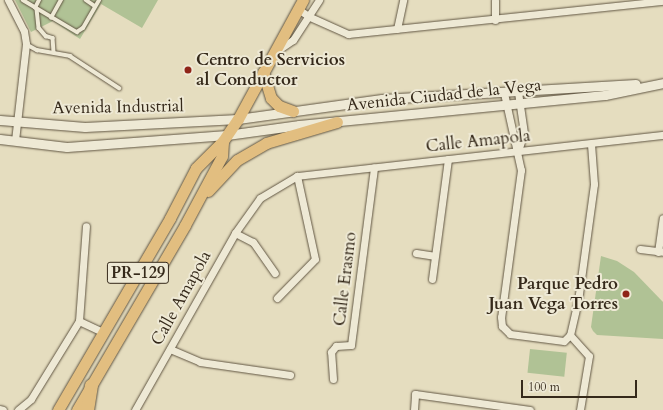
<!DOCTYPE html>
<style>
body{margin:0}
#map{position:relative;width:663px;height:410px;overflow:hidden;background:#e5ddbf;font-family:Cardo,serif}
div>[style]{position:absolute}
.green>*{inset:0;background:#b0c295;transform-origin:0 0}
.roads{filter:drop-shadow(0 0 1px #615643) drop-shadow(0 0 1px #615643)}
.service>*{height:3.5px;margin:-1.75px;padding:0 1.75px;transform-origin:1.75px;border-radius:1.75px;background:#eee9d5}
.minor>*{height:7px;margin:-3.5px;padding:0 3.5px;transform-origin:3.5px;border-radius:3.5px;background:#eee9d5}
.tertiary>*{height:9px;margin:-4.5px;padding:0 4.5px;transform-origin:4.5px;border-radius:4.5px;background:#eee9d5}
.primary>*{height:11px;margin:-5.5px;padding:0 5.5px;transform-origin:5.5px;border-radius:5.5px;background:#e2be80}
.motorway>*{height:13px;margin:-6.5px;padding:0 6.5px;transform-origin:6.5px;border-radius:6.5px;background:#e2be80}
.dots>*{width:11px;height:11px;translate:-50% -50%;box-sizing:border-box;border:2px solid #eee9d5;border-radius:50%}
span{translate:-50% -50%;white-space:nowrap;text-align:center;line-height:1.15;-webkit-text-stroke:4px #eee9d5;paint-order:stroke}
.shield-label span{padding:1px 3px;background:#eee9d5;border:1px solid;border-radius:3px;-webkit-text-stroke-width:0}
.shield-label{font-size:16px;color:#35291a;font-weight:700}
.poi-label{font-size:17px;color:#35291a;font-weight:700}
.left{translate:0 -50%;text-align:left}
.right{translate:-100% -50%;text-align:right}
.street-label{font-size:17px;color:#35291a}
.scale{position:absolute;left:521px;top:380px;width:116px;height:18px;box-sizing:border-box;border:2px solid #35291a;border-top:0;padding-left:5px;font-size:12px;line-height:14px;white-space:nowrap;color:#35291a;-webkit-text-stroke:3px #eee9d5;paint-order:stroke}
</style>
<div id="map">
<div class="green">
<div style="clip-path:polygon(15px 0,158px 0,142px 28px,101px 4px,80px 39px,53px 21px,31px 32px)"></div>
<div style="clip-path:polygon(601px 256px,617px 261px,634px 272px,663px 302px,663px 339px,597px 335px,593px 331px,591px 327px)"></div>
<div style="left:530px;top:349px;width:37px;height:24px;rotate:6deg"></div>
</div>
<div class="roads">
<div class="service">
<div style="left:23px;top:0;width:63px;rotate:30.7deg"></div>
<div style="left:77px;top:32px;width:7px;rotate:-34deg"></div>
<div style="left:83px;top:28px;width:32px;rotate:-60deg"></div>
<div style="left:86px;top:0;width:11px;rotate:34deg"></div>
<div style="left:35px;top:8px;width:9px;rotate:-63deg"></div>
<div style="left:37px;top:9px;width:19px;rotate:84deg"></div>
<div style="left:39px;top:28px;width:11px;rotate:49deg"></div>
<div style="left:46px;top:36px;width:7px;rotate:16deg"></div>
<div style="left:53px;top:38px;width:14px;rotate:86deg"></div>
<div style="left:51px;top:18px;width:21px;rotate:-61deg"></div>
<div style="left:26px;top:44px;width:13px;rotate:29deg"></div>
<div style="left:37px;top:50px;width:34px;rotate:10deg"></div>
<div style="left:70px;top:56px;width:59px;rotate:33.1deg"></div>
</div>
<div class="minor">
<div style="left:8px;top:0;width:35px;rotate:63deg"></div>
<div style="left:24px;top:31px;width:13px;rotate:81deg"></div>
<div style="left:26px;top:44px;width:97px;rotate:96.5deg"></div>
<div style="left:298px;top:9px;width:14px;rotate:34deg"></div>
<div style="left:310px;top:17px;width:42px;rotate:24.1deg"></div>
<div style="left:348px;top:34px;width:317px;rotate:-6deg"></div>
<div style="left:495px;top:20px;width:20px;rotate:-90deg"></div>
<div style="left:397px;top:29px;width:30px;rotate:-78deg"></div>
<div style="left:278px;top:50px;width:18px;rotate:-34deg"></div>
<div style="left:293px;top:40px;width:48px;rotate:-57deg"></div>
<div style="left:504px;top:93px;width:79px;rotate:77.6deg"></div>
<div style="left:521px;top:170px;width:148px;rotate:97.7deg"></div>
<div style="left:501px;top:317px;width:9px;rotate:84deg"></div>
<div style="left:502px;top:326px;width:11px;rotate:45deg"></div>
<div style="left:510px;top:334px;width:54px;rotate:7.4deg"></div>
<div style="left:564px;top:341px;width:8px;rotate:-45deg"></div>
<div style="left:570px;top:335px;width:35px;rotate:-77deg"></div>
<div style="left:578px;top:301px;width:118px;rotate:-82.2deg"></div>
<div style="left:594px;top:184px;width:40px;rotate:-94.3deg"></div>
<div style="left:518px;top:151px;width:19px;rotate:-72deg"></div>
<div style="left:524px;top:133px;width:41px;rotate:-98.3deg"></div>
<div style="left:235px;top:233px;width:20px;rotate:27deg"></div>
<div style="left:253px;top:242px;width:38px;rotate:55deg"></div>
<div style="left:640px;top:249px;width:23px;rotate:7deg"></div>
<div style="left:658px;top:252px;width:34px;rotate:-82deg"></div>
<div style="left:416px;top:253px;width:18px;rotate:9deg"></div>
<div style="left:432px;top:279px;width:121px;rotate:-82.4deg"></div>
<div style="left:277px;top:298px;width:54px;rotate:-45.7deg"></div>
<div style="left:315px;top:259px;width:85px;rotate:-102.2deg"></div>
<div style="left:79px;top:321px;width:26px;rotate:25deg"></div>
<div style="left:570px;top:335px;width:28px;rotate:48deg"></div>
<div style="left:589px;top:356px;width:55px;rotate:99.5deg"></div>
<div style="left:170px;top:349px;width:33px;rotate:23deg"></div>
<div style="left:200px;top:362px;width:91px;rotate:8.2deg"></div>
<div style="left:333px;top:379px;width:27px;rotate:-94deg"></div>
<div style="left:331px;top:352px;width:8px;rotate:-50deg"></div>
<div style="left:336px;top:346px;width:15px;rotate:-4deg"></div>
<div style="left:351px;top:345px;width:179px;rotate:-82.6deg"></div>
<div style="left:0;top:409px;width:3px;rotate:18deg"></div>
<div style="left:18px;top:410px;width:17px;rotate:-40deg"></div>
<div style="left:31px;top:399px;width:92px;rotate:-58.4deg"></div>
<div style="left:79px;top:321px;width:95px;rotate:-85.8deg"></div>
<div style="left:135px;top:410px;width:203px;rotate:-60.5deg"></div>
<div style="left:235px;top:233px;width:43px;rotate:-54.5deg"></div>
<div style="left:260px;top:198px;width:43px;rotate:-30.7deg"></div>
<div style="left:297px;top:176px;width:368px;rotate:-6.4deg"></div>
<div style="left:414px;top:410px;width:16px;rotate:-86deg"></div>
<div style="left:415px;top:394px;width:116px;rotate:7.9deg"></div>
</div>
<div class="tertiary">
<div style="left:0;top:120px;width:85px;rotate:4.7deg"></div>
<div style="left:85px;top:127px;width:153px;rotate:-3deg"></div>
<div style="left:238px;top:119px;width:145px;rotate:-7.9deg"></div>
<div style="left:382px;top:99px;width:254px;rotate:-3.4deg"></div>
<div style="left:0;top:139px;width:67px;rotate:6.8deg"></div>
<div style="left:67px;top:147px;width:160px;rotate:-4.3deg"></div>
<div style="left:227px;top:135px;width:73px;rotate:-7.9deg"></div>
<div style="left:299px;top:125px;width:307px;rotate:-5.6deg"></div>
<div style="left:605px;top:95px;width:59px;rotate:-11.7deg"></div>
</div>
<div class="primary">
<div style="left:263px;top:72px;width:27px;rotate:73deg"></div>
<div style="left:271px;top:98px;width:11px;rotate:45deg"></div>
<div style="left:279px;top:106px;width:15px;rotate:20deg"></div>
<div style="left:208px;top:191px;width:42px;rotate:-46.9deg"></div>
<div style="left:237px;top:160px;width:34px;rotate:-30deg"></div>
<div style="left:266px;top:143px;width:74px;rotate:-16.5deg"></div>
<div style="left:58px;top:410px;width:222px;rotate:-59.7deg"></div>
<div style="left:170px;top:218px;width:56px;rotate:-62.5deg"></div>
<div style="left:196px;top:168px;width:38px;rotate:-45deg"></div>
<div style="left:223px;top:141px;width:27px;rotate:-56deg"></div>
<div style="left:238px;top:119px;width:136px;rotate:-61.4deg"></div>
<div style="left:77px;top:410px;width:214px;rotate:-59.7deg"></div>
<div style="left:185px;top:225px;width:78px;rotate:-61.8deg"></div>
<div style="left:222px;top:156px;width:15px;rotate:-86deg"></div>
</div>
<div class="motorway">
<div style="left:87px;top:410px;width:25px;rotate:-81deg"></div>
</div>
</div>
<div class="dots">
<div style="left:188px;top:70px;background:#8f2418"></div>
<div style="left:626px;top:294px;background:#8f2418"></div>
</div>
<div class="shield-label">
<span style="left:138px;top:273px">PR-129</span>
</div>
<div class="poi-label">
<span class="left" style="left:196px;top:70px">Centro de Servicios<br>al Conductor</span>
<span class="right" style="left:618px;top:294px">Parque Pedro<br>Juan Vega Torres</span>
</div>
<div class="street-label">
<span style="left:444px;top:95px;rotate:-6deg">Avenida Ciudad de la Vega</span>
<span style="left:118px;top:107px;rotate:-1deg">Avenida Industrial</span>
<span style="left:478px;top:141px;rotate:-6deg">Calle Amapola</span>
<span style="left:345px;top:279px;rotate:-83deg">Calle Erasmo</span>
<span style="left:181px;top:298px;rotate:-61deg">Calle Amapola</span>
</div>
<div class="scale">100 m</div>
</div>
